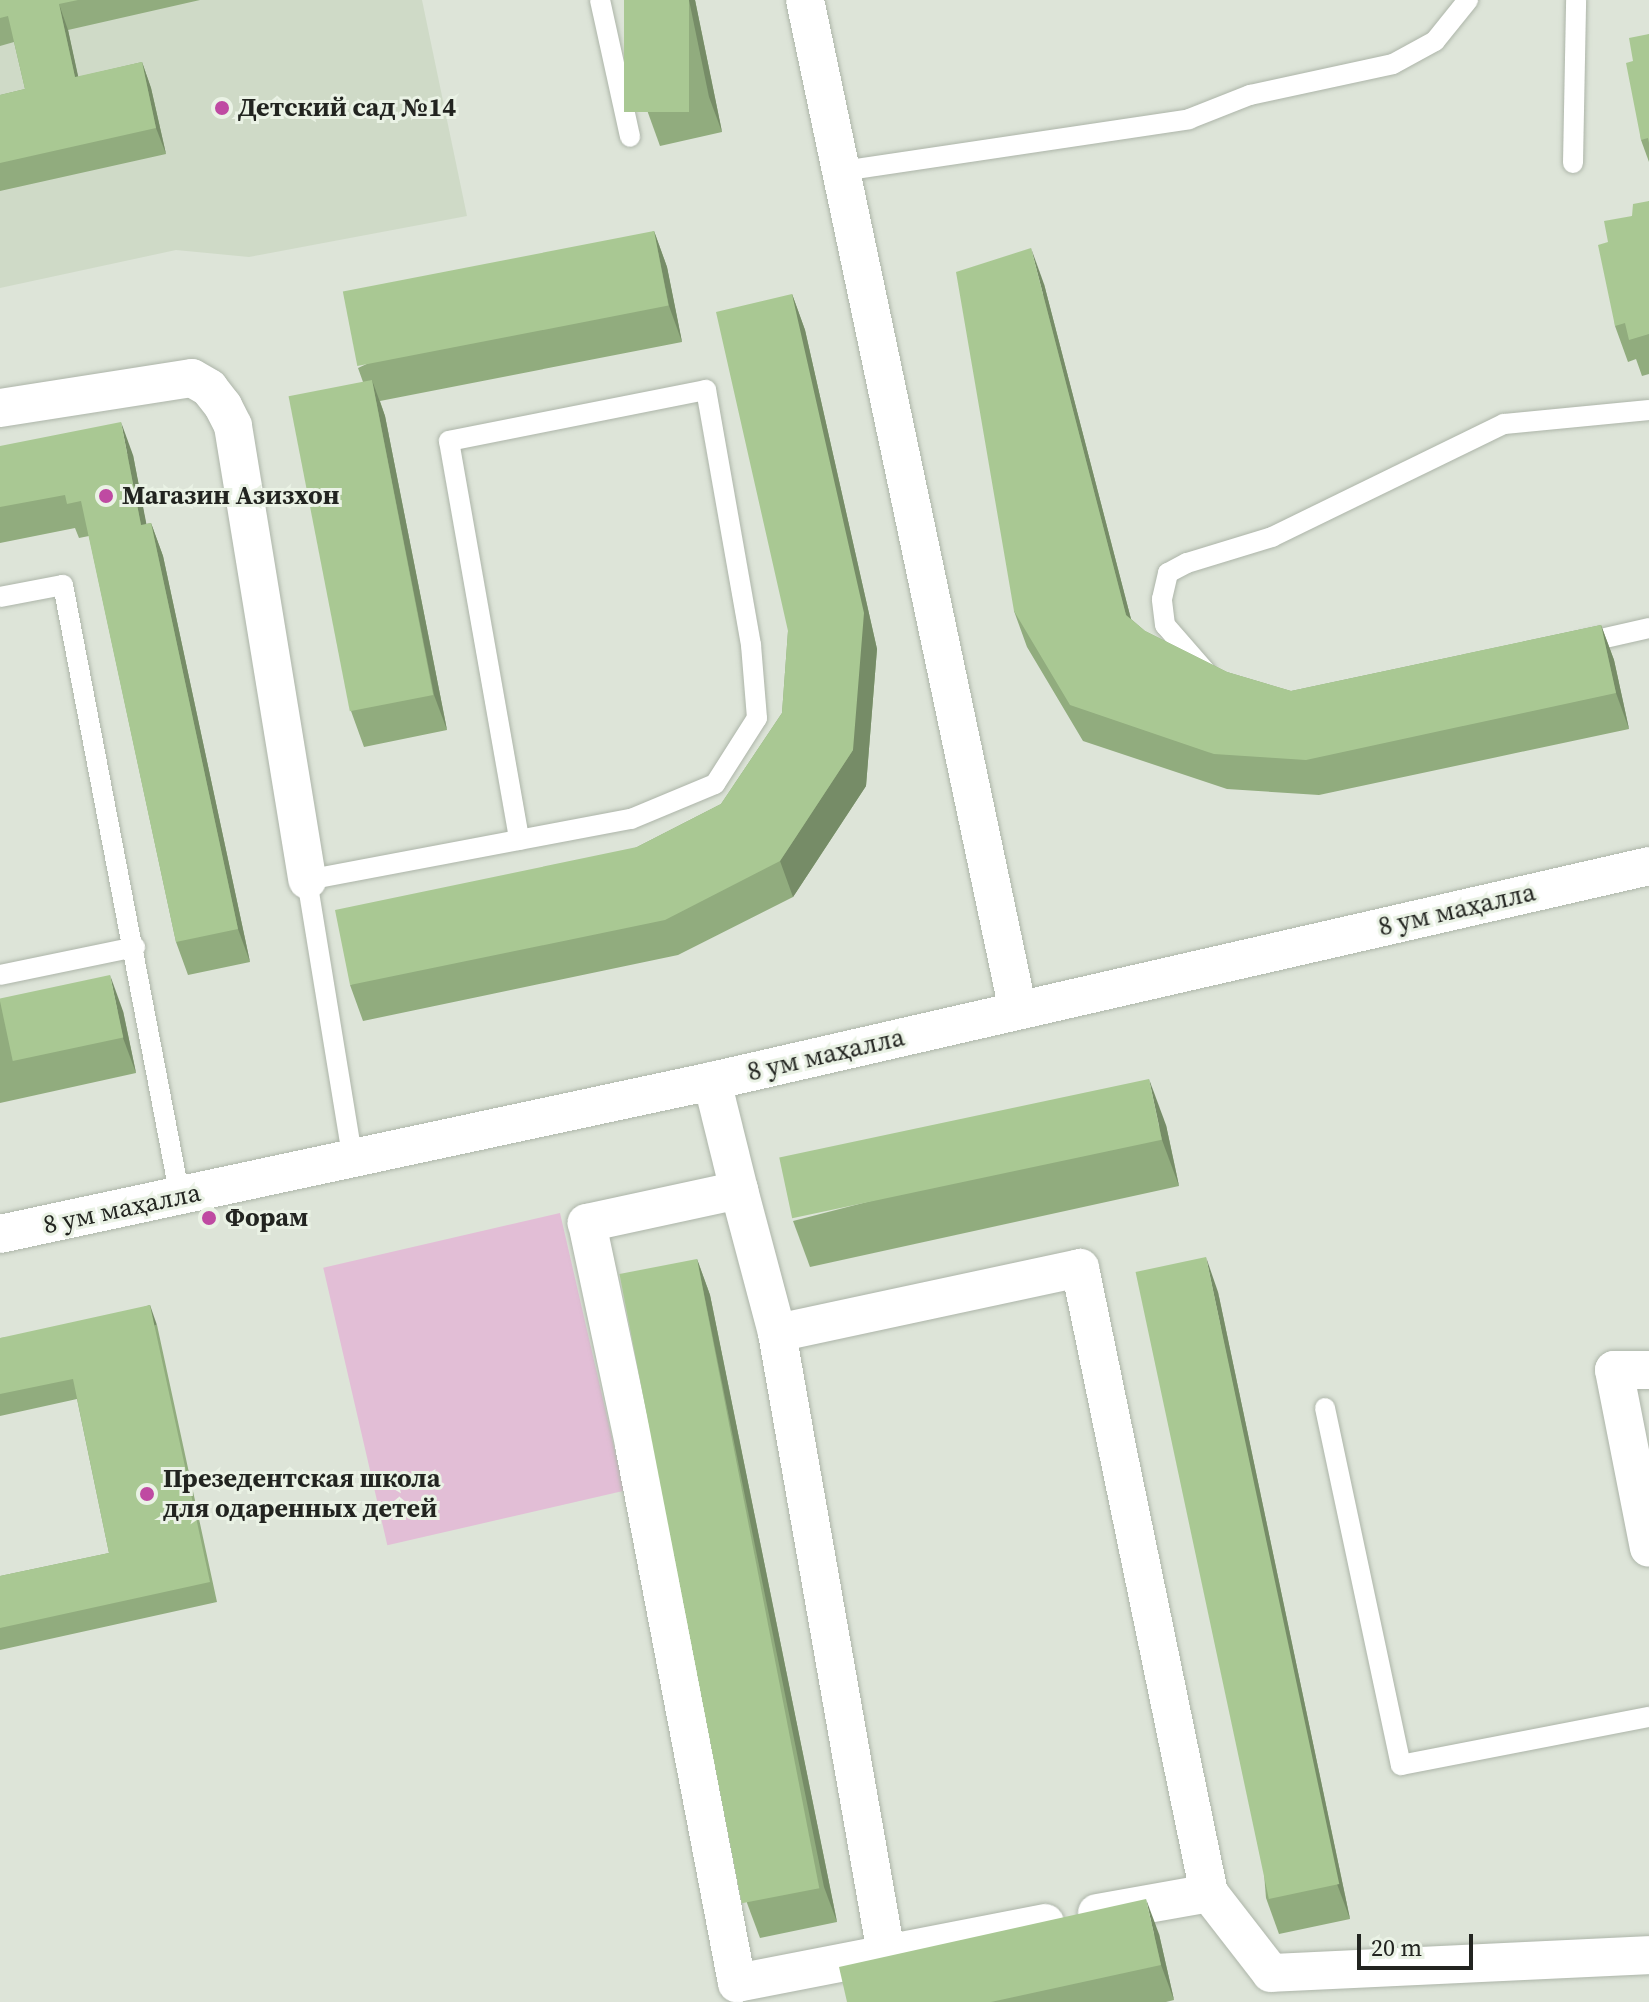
<!DOCTYPE html>
<meta charset="utf-8">
<style>
body{margin:0}
#map{position:relative;width:1649px;height:2002px;overflow:hidden;background:#dde4d8;font-family:"Source Serif 4",serif}
div>[style]{position:absolute}
.built>*{inset:0;background:#cfdac7}
.green>*{inset:0;background:#e2bed6;transform-origin:0 0}
.roads{filter:drop-shadow(0 0 2px #adb5a9) drop-shadow(0 0 2px #adb5a9)}
.lane>*{height:20px;margin:-10px;padding:0 10px;transform-origin:10px;border-radius:10px;background:#fff}
.street>*{height:38px;margin:-19px;padding:0 19px;transform-origin:19px;border-radius:19px;background:#fff}
.wall>*{inset:0;background:#91ac7e}
.shaded-wall>*{inset:0;background:#768c67;transform-origin:0 0}
.building>*{inset:0;background:#a9c893;transform-origin:0 0}
.dots>*{width:22px;height:22px;translate:-50% -50%;box-sizing:border-box;border:4px solid #eaf2e5;border-radius:50%}
span{translate:-50% -50%;white-space:nowrap;text-align:center;line-height:1.15;-webkit-text-stroke:6px #eaf2e5;paint-order:stroke}
.poi-label{font-size:26px;color:#222420;font-weight:700}
.left{translate:0 -50%;text-align:left}
.street-label{font-size:26px;color:#222420}
.scale{position:absolute;left:1357px;top:1934px;width:116px;height:36px;box-sizing:border-box;border:4px solid #222420;border-top:0;padding-left:10px;font-size:24px;line-height:28px;white-space:nowrap;color:#222420;-webkit-text-stroke:6px #eaf2e5;paint-order:stroke}
</style>
<div id="map">
<div class="built">
<div style="clip-path:polygon(0 0,422px 0,467px 216px,249px 257px,176px 250px,0 288px)"></div>
</div>
<div class="green">
<div style="left:560px;top:1213px;width:285px;height:243px;rotate:77deg"></div>
</div>
<div class="roads">
<div class="lane">
<div style="left:600px;top:0;width:140px;rotate:77.6deg"></div>
<div style="left:1573px;top:163px;width:163px;rotate:-88.9deg"></div>
<div style="left:843px;top:171px;width:350px;rotate:-8.5deg"></div>
<div style="left:1189px;top:119px;width:66px;rotate:-21.5deg"></div>
<div style="left:1250px;top:95px;width:146px;rotate:-12.2deg"></div>
<div style="left:1393px;top:64px;width:48px;rotate:-28.7deg"></div>
<div style="left:1435px;top:41px;width:53px;rotate:-51.2deg"></div>
<div style="left:0;top:597px;width:64px;rotate:-10.8deg"></div>
<div style="left:63px;top:585px;width:623px;rotate:79.18deg"></div>
<div style="left:1583px;top:643px;width:68px;rotate:-12.8deg"></div>
<div style="left:1206px;top:672px;width:62px;rotate:-131.1deg"></div>
<div style="left:1165px;top:625px;width:26px;rotate:-97deg"></div>
<div style="left:1162px;top:599px;width:27px;rotate:-77deg"></div>
<div style="left:1168px;top:573px;width:21px;rotate:-28deg"></div>
<div style="left:1187px;top:563px;width:89px;rotate:-17deg"></div>
<div style="left:1272px;top:537px;width:258px;rotate:-26deg"></div>
<div style="left:1504px;top:424px;width:146px;rotate:-5.5deg"></div>
<div style="left:0;top:975px;width:138px;rotate:-11.7deg"></div>
<div style="left:353px;top:1161px;width:285px;rotate:-99.3deg"></div>
<div style="left:307px;top:880px;width:330px;rotate:-10.7deg"></div>
<div style="left:631px;top:819px;width:91px;rotate:-22.6deg"></div>
<div style="left:715px;top:784px;width:78px;rotate:-57.5deg"></div>
<div style="left:757px;top:718px;width:73px;rotate:-94.7deg"></div>
<div style="left:751px;top:645px;width:259px;rotate:-100deg"></div>
<div style="left:706px;top:390px;width:262px;rotate:168.8deg"></div>
<div style="left:449px;top:441px;width:405px;rotate:80deg"></div>
<div style="left:1325px;top:1408px;width:365px;rotate:78deg"></div>
<div style="left:1401px;top:1765px;width:253px;rotate:-11deg"></div>
</div>
<div class="street">
<div style="left:805px;top:0;width:1033px;rotate:78.1deg"></div>
<div style="left:0;top:408px;width:194px;rotate:-8.9deg"></div>
<div style="left:192px;top:378px;width:20px;rotate:30deg"></div>
<div style="left:209px;top:388px;width:23px;rotate:52deg"></div>
<div style="left:223px;top:406px;width:22px;rotate:63deg"></div>
<div style="left:233px;top:426px;width:460px;rotate:80.7deg"></div>
<div style="left:712px;top:1081px;width:112px;rotate:76.1deg"></div>
<div style="left:739px;top:1190px;width:156px;rotate:167.8deg"></div>
<div style="left:587px;top:1223px;width:227px;rotate:78deg"></div>
<div style="left:634px;top:1445px;width:548px;rotate:79.16deg"></div>
<div style="left:737px;top:1983px;width:314px;rotate:-11deg"></div>
<div style="left:739px;top:1190px;width:148px;rotate:75.1deg"></div>
<div style="left:0;top:1234px;width:728px;rotate:-12.13deg"></div>
<div style="left:712px;top:1081px;width:961px;rotate:-12.92deg"></div>
<div style="left:1649px;top:1370px;width:35px;rotate:180deg"></div>
<div style="left:1614px;top:1370px;width:181px;rotate:78.9deg"></div>
<div style="left:1097px;top:1913px;width:114px;rotate:-10.1deg"></div>
<div style="left:886px;top:1953px;width:630px;rotate:-99.97deg"></div>
<div style="left:777px;top:1333px;width:310px;rotate:-12.1deg"></div>
<div style="left:1080px;top:1268px;width:638px;rotate:78.34deg"></div>
<div style="left:1209px;top:1893px;width:101px;rotate:52.2deg"></div>
<div style="left:1271px;top:1973px;width:378px;rotate:-2.7deg"></div>
</div>
</div>
<div class="wall">
<div style="clip-path:polygon(0 0,200px 0,68px 30px,78px 77px,142px 62px,151px 88px,166px 154px,0 191px,0 95px,25px 89px,14px 42px,0 46px)"></div>
<div style="clip-path:polygon(624px 0,695px 0,722px 132px,660px 146px,647px 110px)"></div>
<div style="clip-path:polygon(1649px 34px,1649px 162px,1641px 140px,1633px 61px)"></div>
<div style="clip-path:polygon(1649px 201px,1649px 374px,1642px 376px,1636px 359px,1628px 362px,1615px 326px,1608px 242px,1632px 216px)"></div>
<div style="clip-path:polygon(654px 231px,667px 267px,682px 342px,380px 401px,385px 416px,447px 730px,364px 747px,351px 711px,363px 382px,358px 368px)"></div>
<div style="clip-path:polygon(1044px 284px,1131px 619px,1145px 631px,1227px 672px,1291px 691px,1601px 625px,1614px 660px,1629px 729px,1319px 795px,1227px 789px,1083px 741px,1027px 647px,1014px 611px)"></div>
<div style="clip-path:polygon(792px 294px,805px 330px,877px 649px,866px 786px,793px 897px,678px 955px,363px 1021px,350px 985px,637px 847px,721px 804px,782px 713px,788px 631px)"></div>
<div style="clip-path:polygon(0 446px,133px 455px,146px 524px,151px 523px,163px 556px,250px 962px,188px 975px,176px 942px,89px 536px,79px 538px,75px 528px,0 543px)"></div>
<div style="clip-path:polygon(0 999px,123px 1011px,136px 1073px,0 1103px)"></div>
<div style="clip-path:polygon(1166px 1125px,1179px 1186px,810px 1267px,793px 1221px)"></div>
<div style="clip-path:polygon(697px 1259px,710px 1295px,837px 1922px,760px 1938px,747px 1903px)"></div>
<div style="clip-path:polygon(1218px 1292px,1350px 1919px,1279px 1934px,1266px 1898px)"></div>
<div style="clip-path:polygon(157px 1325px,217px 1602px,0 1650px,0 1576px,109px 1553px,77px 1399px,0 1416px,0 1338px)"></div>
<div style="clip-path:polygon(1159px 1934px,1174px 2000px,1166px 2002px,847px 2002px)"></div>
</div>
<div class="shaded-wall">
<div style="clip-path:polygon(689px 0,695px 0,722px 132px,709px 97px)"></div>
<div style="clip-path:polygon(59px 4px,68px 30px,84px 103px,75px 77px)"></div>
<div style="clip-path:polygon(142px 62px,151px 88px,166px 154px,156px 128px)"></div>
<div style="clip-path:polygon(654px 231px,667px 267px,682px 342px,669px 306px)"></div>
<div style="clip-path:polygon(1031px 248px,1044px 284px,1139px 650px,1126px 615px)"></div>
<div style="clip-path:polygon(792px 294px,805px 330px,877px 649px,866px 786px,793px 897px,780px 861px,853px 750px)"></div>
<div style="clip-path:polygon(372px 380px,385px 416px,447px 730px,434px 695px)"></div>
<div style="clip-path:polygon(121px 422px,133px 455px,153px 558px,141px 525px)"></div>
<div style="clip-path:polygon(151px 523px,163px 556px,250px 962px,238px 929px)"></div>
<div style="clip-path:polygon(1601px 625px,1614px 660px,1629px 729px,1616px 693px)"></div>
<div style="clip-path:polygon(110px 975px,123px 1011px,136px 1073px,123px 1038px)"></div>
<div style="clip-path:polygon(1149px 1079px,1166px 1125px,1179px 1186px,1162px 1140px)"></div>
<div style="clip-path:polygon(1206px 1257px,1218px 1292px,1350px 1919px,1337px 1884px)"></div>
<div style="clip-path:polygon(697px 1259px,710px 1295px,837px 1922px,824px 1887px)"></div>
<div style="left:150px;top:1305px;width:21px;height:283px;rotate:71deg"></div>
<div style="clip-path:polygon(1146px 1899px,1159px 1934px,1174px 2000px,1161px 1965px)"></div>
</div>
<div class="building">
<div style="clip-path:polygon(0 0,78px 0,59px 4px,75px 77px,142px 62px,156px 128px,0 163px,0 95px,25px 89px,8px 16px,0 18px)"></div>
<div style="left:624px;top:0;width:65px;height:112px"></div>
<div style="clip-path:polygon(1649px 34px,1649px 143px,1648px 138px,1641px 140px,1626px 63px,1633px 61px,1629px 38px)"></div>
<div style="clip-path:polygon(1649px 201px,1649px 334px,1629px 340px,1625px 323px,1615px 326px,1598px 245px,1608px 242px,1604px 221px,1632px 216px,1633px 204px)"></div>
<div style="left:654px;top:231px;width:76px;height:317px;rotate:79deg"></div>
<div style="clip-path:polygon(1031px 248px,1126px 615px,1145px 631px,1227px 672px,1291px 691px,1601px 625px,1616px 693px,1306px 760px,1214px 754px,1070px 705px,1014px 611px,956px 272px)"></div>
<div style="clip-path:polygon(792px 294px,864px 613px,853px 750px,780px 861px,665px 920px,350px 985px,335px 910px,637px 847px,721px 804px,782px 713px,788px 631px,716px 312px)"></div>
<div style="left:372px;top:380px;width:321px;height:85px;rotate:79deg"></div>
<div style="clip-path:polygon(121px 422px,141px 525px,151px 523px,238px 929px,176px 942px,81px 501px,67px 504px,65px 495px,0 507px,0 446px)"></div>
<div style="left:110px;top:975px;width:64px;height:113px;rotate:78deg"></div>
<div style="left:1149px;top:1079px;width:62px;height:378px;rotate:78deg"></div>
<div style="left:1206px;top:1257px;width:641px;height:72px;rotate:78deg"></div>
<div style="left:697px;top:1259px;width:641px;height:79px;rotate:79deg"></div>
<div style="clip-path:polygon(150px 1305px,210px 1582px,0 1628px,0 1576px,109px 1553px,73px 1379px,0 1394px,0 1338px)"></div>
<div style="clip-path:polygon(1146px 1899px,1161px 1965px,991px 2002px,847px 2002px,839px 1967px)"></div>
</div>
<div class="dots">
<div style="left:222px;top:108px;background:#bf4aa2"></div>
<div style="left:106px;top:496px;background:#bf4aa2"></div>
<div style="left:209px;top:1218px;background:#bf4aa2"></div>
<div style="left:147px;top:1494px;background:#bf4aa2"></div>
</div>
<div class="poi-label">
<span class="left" style="left:238px;top:108px">Детский сад №14</span>
<span class="left" style="left:122px;top:496px">Магазин Азизхон</span>
<span class="left" style="left:225px;top:1218px">Форам</span>
<span class="left" style="left:163px;top:1494px">Презедентская школа<br>для одаренных детей</span>
</div>
<div class="street-label">
<span style="left:1457px;top:910px;rotate:-13deg">8 ум маҳалла</span>
<span style="left:826px;top:1055px;rotate:-13deg">8 ум маҳалла</span>
<span style="left:122px;top:1209px;rotate:-12deg">8 ум маҳалла</span>
</div>
<div class="scale">20 m</div>
</div>
